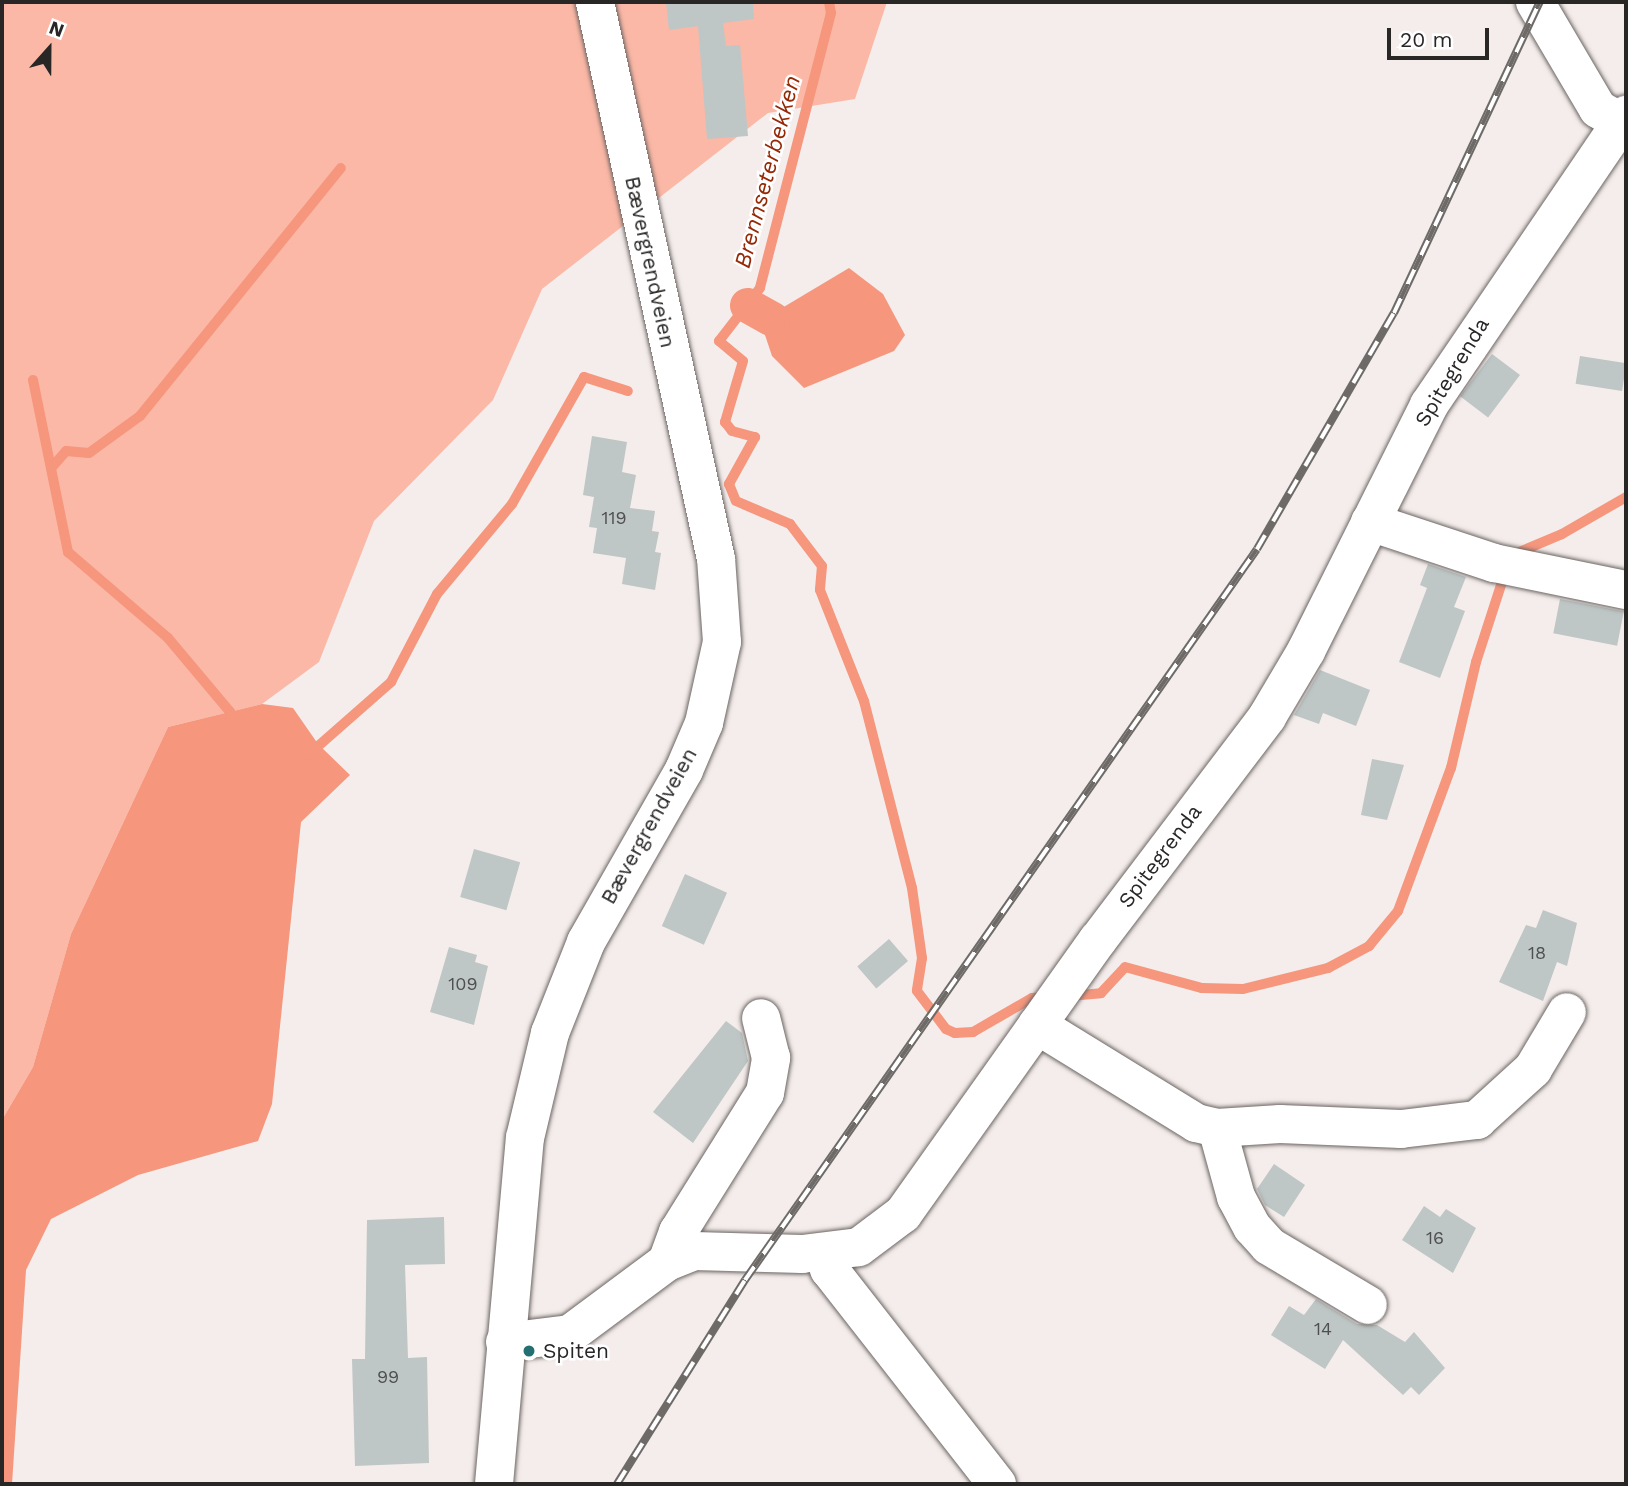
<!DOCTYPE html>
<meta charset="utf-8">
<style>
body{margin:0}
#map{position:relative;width:1628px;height:1486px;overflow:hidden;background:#f4edeb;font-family:"Work Sans",sans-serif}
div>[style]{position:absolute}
.green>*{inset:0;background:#fcb8a6}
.water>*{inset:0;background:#f5967d}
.stream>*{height:10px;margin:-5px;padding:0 5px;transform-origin:5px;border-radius:5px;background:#f5967d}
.canal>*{height:35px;margin:-17.5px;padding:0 17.5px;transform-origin:17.5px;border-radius:17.5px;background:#f5967d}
.building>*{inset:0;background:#bec6c6;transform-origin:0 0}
.roads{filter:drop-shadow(0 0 2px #6b6563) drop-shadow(0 0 2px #6b6563)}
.minor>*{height:38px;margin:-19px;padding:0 19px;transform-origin:19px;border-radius:19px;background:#fff}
.major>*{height:38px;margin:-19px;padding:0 19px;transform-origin:19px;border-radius:19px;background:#fff}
.rail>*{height:8px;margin-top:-4px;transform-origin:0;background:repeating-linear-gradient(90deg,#fff 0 16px,#6d6a68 0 32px);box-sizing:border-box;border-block:2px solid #6d6a68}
.dots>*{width:19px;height:19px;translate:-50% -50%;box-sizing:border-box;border:4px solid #fff;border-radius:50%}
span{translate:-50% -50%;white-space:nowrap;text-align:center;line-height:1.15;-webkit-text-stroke:5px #fff;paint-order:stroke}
.number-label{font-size:18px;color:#4e4f4e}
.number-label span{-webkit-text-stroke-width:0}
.street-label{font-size:21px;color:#292726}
.poi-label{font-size:21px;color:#292726}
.left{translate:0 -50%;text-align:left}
.water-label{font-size:23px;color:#952805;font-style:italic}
.frame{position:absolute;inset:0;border:4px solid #292726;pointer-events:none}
.north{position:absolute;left:14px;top:14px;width:70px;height:70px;-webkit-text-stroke:5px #fff;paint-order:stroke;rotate:21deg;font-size:19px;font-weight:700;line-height:28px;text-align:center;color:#292726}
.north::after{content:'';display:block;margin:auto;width:24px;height:32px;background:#292726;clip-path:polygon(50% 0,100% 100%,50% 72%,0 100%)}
.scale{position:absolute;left:1387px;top:28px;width:102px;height:32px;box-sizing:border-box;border:4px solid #292726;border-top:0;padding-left:9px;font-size:21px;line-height:24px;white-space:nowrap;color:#292726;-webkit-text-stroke:5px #fff;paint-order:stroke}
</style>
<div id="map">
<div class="green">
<div style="clip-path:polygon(2px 2px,887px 2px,855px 99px,768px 113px,542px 289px,493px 400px,374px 521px,319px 662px,262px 704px,168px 727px,71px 934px,33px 1067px,2px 1120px)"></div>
</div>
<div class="water">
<div style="clip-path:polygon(849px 268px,883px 294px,905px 335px,894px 351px,804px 388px,772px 356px,764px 332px,777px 311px)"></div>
<div style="clip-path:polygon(262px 704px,293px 708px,318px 744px,350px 775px,301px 822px,272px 1104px,258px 1141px,138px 1175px,51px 1219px,26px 1270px,12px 1484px,2px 1484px,2px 1120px,33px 1067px,71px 934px,168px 727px)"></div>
</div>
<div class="stream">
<div style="left:829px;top:2px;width:11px;rotate:80deg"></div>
<div style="left:831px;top:13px;width:284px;rotate:104.5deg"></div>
<div style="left:760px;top:288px;width:67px;rotate:127.7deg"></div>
<div style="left:719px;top:341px;width:31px;rotate:40deg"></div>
<div style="left:743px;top:361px;width:64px;rotate:106.4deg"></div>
<div style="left:725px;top:422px;width:11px;rotate:52deg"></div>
<div style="left:732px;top:431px;width:24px;rotate:15deg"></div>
<div style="left:755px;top:437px;width:54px;rotate:119deg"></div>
<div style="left:729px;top:484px;width:18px;rotate:68deg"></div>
<div style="left:736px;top:501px;width:59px;rotate:23.1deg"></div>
<div style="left:790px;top:524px;width:53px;rotate:52.7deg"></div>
<div style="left:822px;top:566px;width:24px;rotate:95deg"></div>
<div style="left:820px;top:590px;width:119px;rotate:68.4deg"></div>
<div style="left:864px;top:701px;width:193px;rotate:75.6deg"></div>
<div style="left:912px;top:888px;width:71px;rotate:81.9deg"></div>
<div style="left:922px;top:958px;width:33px;rotate:99deg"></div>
<div style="left:917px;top:991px;width:48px;rotate:52.7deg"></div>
<div style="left:946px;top:1029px;width:10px;rotate:24deg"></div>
<div style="left:955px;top:1033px;width:18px;rotate:-3deg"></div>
<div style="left:973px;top:1032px;width:68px;rotate:-30deg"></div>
<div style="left:1032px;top:998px;width:14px;rotate:-4deg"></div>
<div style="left:33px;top:380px;width:176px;rotate:78.5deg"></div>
<div style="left:68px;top:552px;width:132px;rotate:40.7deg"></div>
<div style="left:168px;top:638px;width:97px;rotate:50deg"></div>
<div style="left:230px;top:712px;width:13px;rotate:81deg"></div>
<div style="left:53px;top:466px;width:20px;rotate:-49deg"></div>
<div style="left:66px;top:451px;width:23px;rotate:5deg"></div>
<div style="left:89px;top:453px;width:63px;rotate:-36deg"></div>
<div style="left:140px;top:416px;width:319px;rotate:-51deg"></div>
<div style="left:1512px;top:555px;width:54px;rotate:-22.8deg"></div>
<div style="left:1562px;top:534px;width:74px;rotate:-30deg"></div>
<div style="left:308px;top:755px;width:111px;rotate:-41.3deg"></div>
<div style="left:391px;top:682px;width:99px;rotate:-62.4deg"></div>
<div style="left:437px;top:594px;width:117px;rotate:-50.2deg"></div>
<div style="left:512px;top:504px;width:146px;rotate:-60.4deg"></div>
<div style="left:584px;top:377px;width:46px;rotate:17.7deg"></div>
<div style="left:1069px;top:996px;width:32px;rotate:-5deg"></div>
<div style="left:1101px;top:993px;width:35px;rotate:-47deg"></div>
<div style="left:1125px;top:967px;width:80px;rotate:15.3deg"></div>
<div style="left:1202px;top:988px;width:41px;rotate:1.4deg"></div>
<div style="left:1243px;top:989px;width:88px;rotate:-13.9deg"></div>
<div style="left:1328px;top:968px;width:47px;rotate:-28.2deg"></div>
<div style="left:1369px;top:946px;width:45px;rotate:-50.4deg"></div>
<div style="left:1398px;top:911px;width:153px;rotate:-69.7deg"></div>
<div style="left:1451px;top:768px;width:109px;rotate:-76.7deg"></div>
<div style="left:1476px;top:662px;width:94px;rotate:-72deg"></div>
</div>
<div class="canal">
<div style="left:747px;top:305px;width:29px;rotate:29deg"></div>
</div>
<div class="building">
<div style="clip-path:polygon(666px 2px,753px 2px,754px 19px,723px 23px,726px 46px,740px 45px,748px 136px,707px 139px,698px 26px,669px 30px)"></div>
<div style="left:1492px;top:354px;width:35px;height:53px;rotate:37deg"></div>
<div style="left:1580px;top:356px;width:47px;height:28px;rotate:9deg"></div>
<div style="clip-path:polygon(592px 436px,627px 442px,622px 472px,636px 475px,630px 508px,655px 511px,652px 531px,659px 532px,655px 552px,661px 553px,655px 590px,622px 584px,626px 558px,593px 553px,597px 528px,589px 527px,594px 497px,583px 495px)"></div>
<div style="clip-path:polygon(1428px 564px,1466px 577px,1454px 607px,1465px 611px,1440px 678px,1399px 662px,1427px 588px,1420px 585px)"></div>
<div style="left:1560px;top:599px;width:65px;height:35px;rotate:11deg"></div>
<div style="clip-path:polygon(1320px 670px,1370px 690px,1356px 726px,1323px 713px,1319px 724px,1294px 715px)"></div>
<div style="clip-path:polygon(1372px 759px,1404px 765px,1387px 820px,1361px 815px)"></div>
<div style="left:474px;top:849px;width:48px;height:50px;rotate:16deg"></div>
<div style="left:685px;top:874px;width:46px;height:57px;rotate:24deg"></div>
<div style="clip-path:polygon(1543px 910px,1577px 923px,1567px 966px,1557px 962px,1543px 1001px,1499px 982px,1526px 925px,1536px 928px)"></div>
<div style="left:889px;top:939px;width:29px;height:42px;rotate:49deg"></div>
<div style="clip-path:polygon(449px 947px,477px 955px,475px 962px,488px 966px,474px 1025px,430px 1012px)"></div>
<div style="clip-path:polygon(726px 1021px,742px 1033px,748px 1061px,693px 1143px,653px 1112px)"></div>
<div style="clip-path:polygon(1274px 1164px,1305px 1185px,1284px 1217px,1265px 1205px,1257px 1189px)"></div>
<div style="clip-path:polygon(1424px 1206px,1440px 1217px,1446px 1209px,1476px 1228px,1453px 1273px,1402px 1240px)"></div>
<div style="clip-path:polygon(444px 1217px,445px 1264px,405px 1265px,408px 1358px,427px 1357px,429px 1463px,355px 1466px,352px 1359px,365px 1359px,367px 1220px)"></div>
<div style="clip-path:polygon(1316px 1299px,1357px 1324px,1377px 1325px,1405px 1342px,1414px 1332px,1445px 1368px,1419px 1395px,1411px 1387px,1403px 1395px,1343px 1340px,1325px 1369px,1271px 1335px,1289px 1306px,1304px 1315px)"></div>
</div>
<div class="roads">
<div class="minor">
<div style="left:1535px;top:2px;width:124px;rotate:59.5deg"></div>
<div style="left:1598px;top:109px;width:32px;rotate:30deg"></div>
<div style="left:1370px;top:522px;width:131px;rotate:18.3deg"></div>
<div style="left:1494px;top:563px;width:135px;rotate:11.6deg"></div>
<div style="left:1037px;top:1025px;width:187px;rotate:31.6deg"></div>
<div style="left:1196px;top:1123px;width:22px;rotate:13deg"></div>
<div style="left:1217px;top:1128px;width:63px;rotate:-3.6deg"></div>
<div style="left:1280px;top:1124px;width:121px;rotate:2.4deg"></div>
<div style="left:1401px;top:1129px;width:77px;rotate:-6.8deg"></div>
<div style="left:1477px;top:1120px;width:76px;rotate:-42.3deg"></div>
<div style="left:1533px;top:1069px;width:66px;rotate:-59.2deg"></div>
<div style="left:1217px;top:1128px;width:72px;rotate:74.6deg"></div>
<div style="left:1236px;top:1197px;width:34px;rotate:62deg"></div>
<div style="left:1252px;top:1227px;width:25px;rotate:48deg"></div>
<div style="left:1269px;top:1246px;width:115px;rotate:30.8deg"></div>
<div style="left:824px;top:1252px;width:18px;rotate:74deg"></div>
<div style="left:829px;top:1269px;width:273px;rotate:52deg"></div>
<div style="left:667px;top:1262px;width:32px;rotate:-70deg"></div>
<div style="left:678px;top:1232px;width:164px;rotate:-58deg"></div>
<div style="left:765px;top:1093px;width:36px;rotate:-80deg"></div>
<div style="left:771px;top:1058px;width:41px;rotate:-104deg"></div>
<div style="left:505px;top:1342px;width:65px;rotate:-7deg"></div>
<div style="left:570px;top:1334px;width:121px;rotate:-36.6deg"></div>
<div style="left:667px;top:1262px;width:29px;rotate:-22deg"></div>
<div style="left:694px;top:1251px;width:108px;rotate:1.6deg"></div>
<div style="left:802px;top:1254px;width:57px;rotate:-7deg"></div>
<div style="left:859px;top:1247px;width:55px;rotate:-36.9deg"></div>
<div style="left:903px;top:1214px;width:336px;rotate:-54.6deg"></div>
<div style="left:1098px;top:940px;width:280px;rotate:-52.8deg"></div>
<div style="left:1267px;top:717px;width:77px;rotate:-59.4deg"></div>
<div style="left:1306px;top:651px;width:275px;rotate:-63.4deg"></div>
<div style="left:1429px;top:405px;width:351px;rotate:-55.8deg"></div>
</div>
<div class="major">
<div style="left:494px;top:1484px;width:347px;rotate:-84.9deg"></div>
<div style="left:525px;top:1138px;width:108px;rotate:-76.6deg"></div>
<div style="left:550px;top:1033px;width:98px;rotate:-68.4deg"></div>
<div style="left:586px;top:942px;width:198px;rotate:-60.3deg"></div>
<div style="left:684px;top:770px;width:51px;rotate:-66.9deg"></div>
<div style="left:704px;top:723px;width:83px;rotate:-77.5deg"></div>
<div style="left:722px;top:642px;width:83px;rotate:-94.1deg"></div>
<div style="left:716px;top:559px;width:570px;rotate:-102.26deg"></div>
</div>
</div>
<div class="rail">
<div style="left:617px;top:1484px;width:241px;rotate:-57.9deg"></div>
<div style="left:745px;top:1280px;width:892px;rotate:-54.99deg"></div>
<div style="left:1257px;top:549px;width:273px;rotate:-59.9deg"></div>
<div style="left:1394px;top:313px;width:344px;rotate:-64.9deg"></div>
</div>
<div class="dots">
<div style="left:529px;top:1351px;background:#236f72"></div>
</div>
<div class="number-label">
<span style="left:614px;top:518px">119</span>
<span style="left:1537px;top:953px">18</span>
<span style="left:463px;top:984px">109</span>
<span style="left:1435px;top:1238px">16</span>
<span style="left:1323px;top:1329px">14</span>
<span style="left:388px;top:1377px">99</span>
</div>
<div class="street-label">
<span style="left:650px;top:262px;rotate:78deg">Bævergrendveien</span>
<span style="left:1452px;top:372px;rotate:-59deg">Spitegrenda</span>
<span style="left:649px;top:826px;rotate:-61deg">Bævergrendveien</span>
<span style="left:1160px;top:856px;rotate:-53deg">Spitegrenda</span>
</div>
<div class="poi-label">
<span class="left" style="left:543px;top:1351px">Spiten</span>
</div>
<div class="water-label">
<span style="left:768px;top:172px;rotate:-75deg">Brennseterbekken</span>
</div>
<div class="frame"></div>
<div class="north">N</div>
<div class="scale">20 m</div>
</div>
